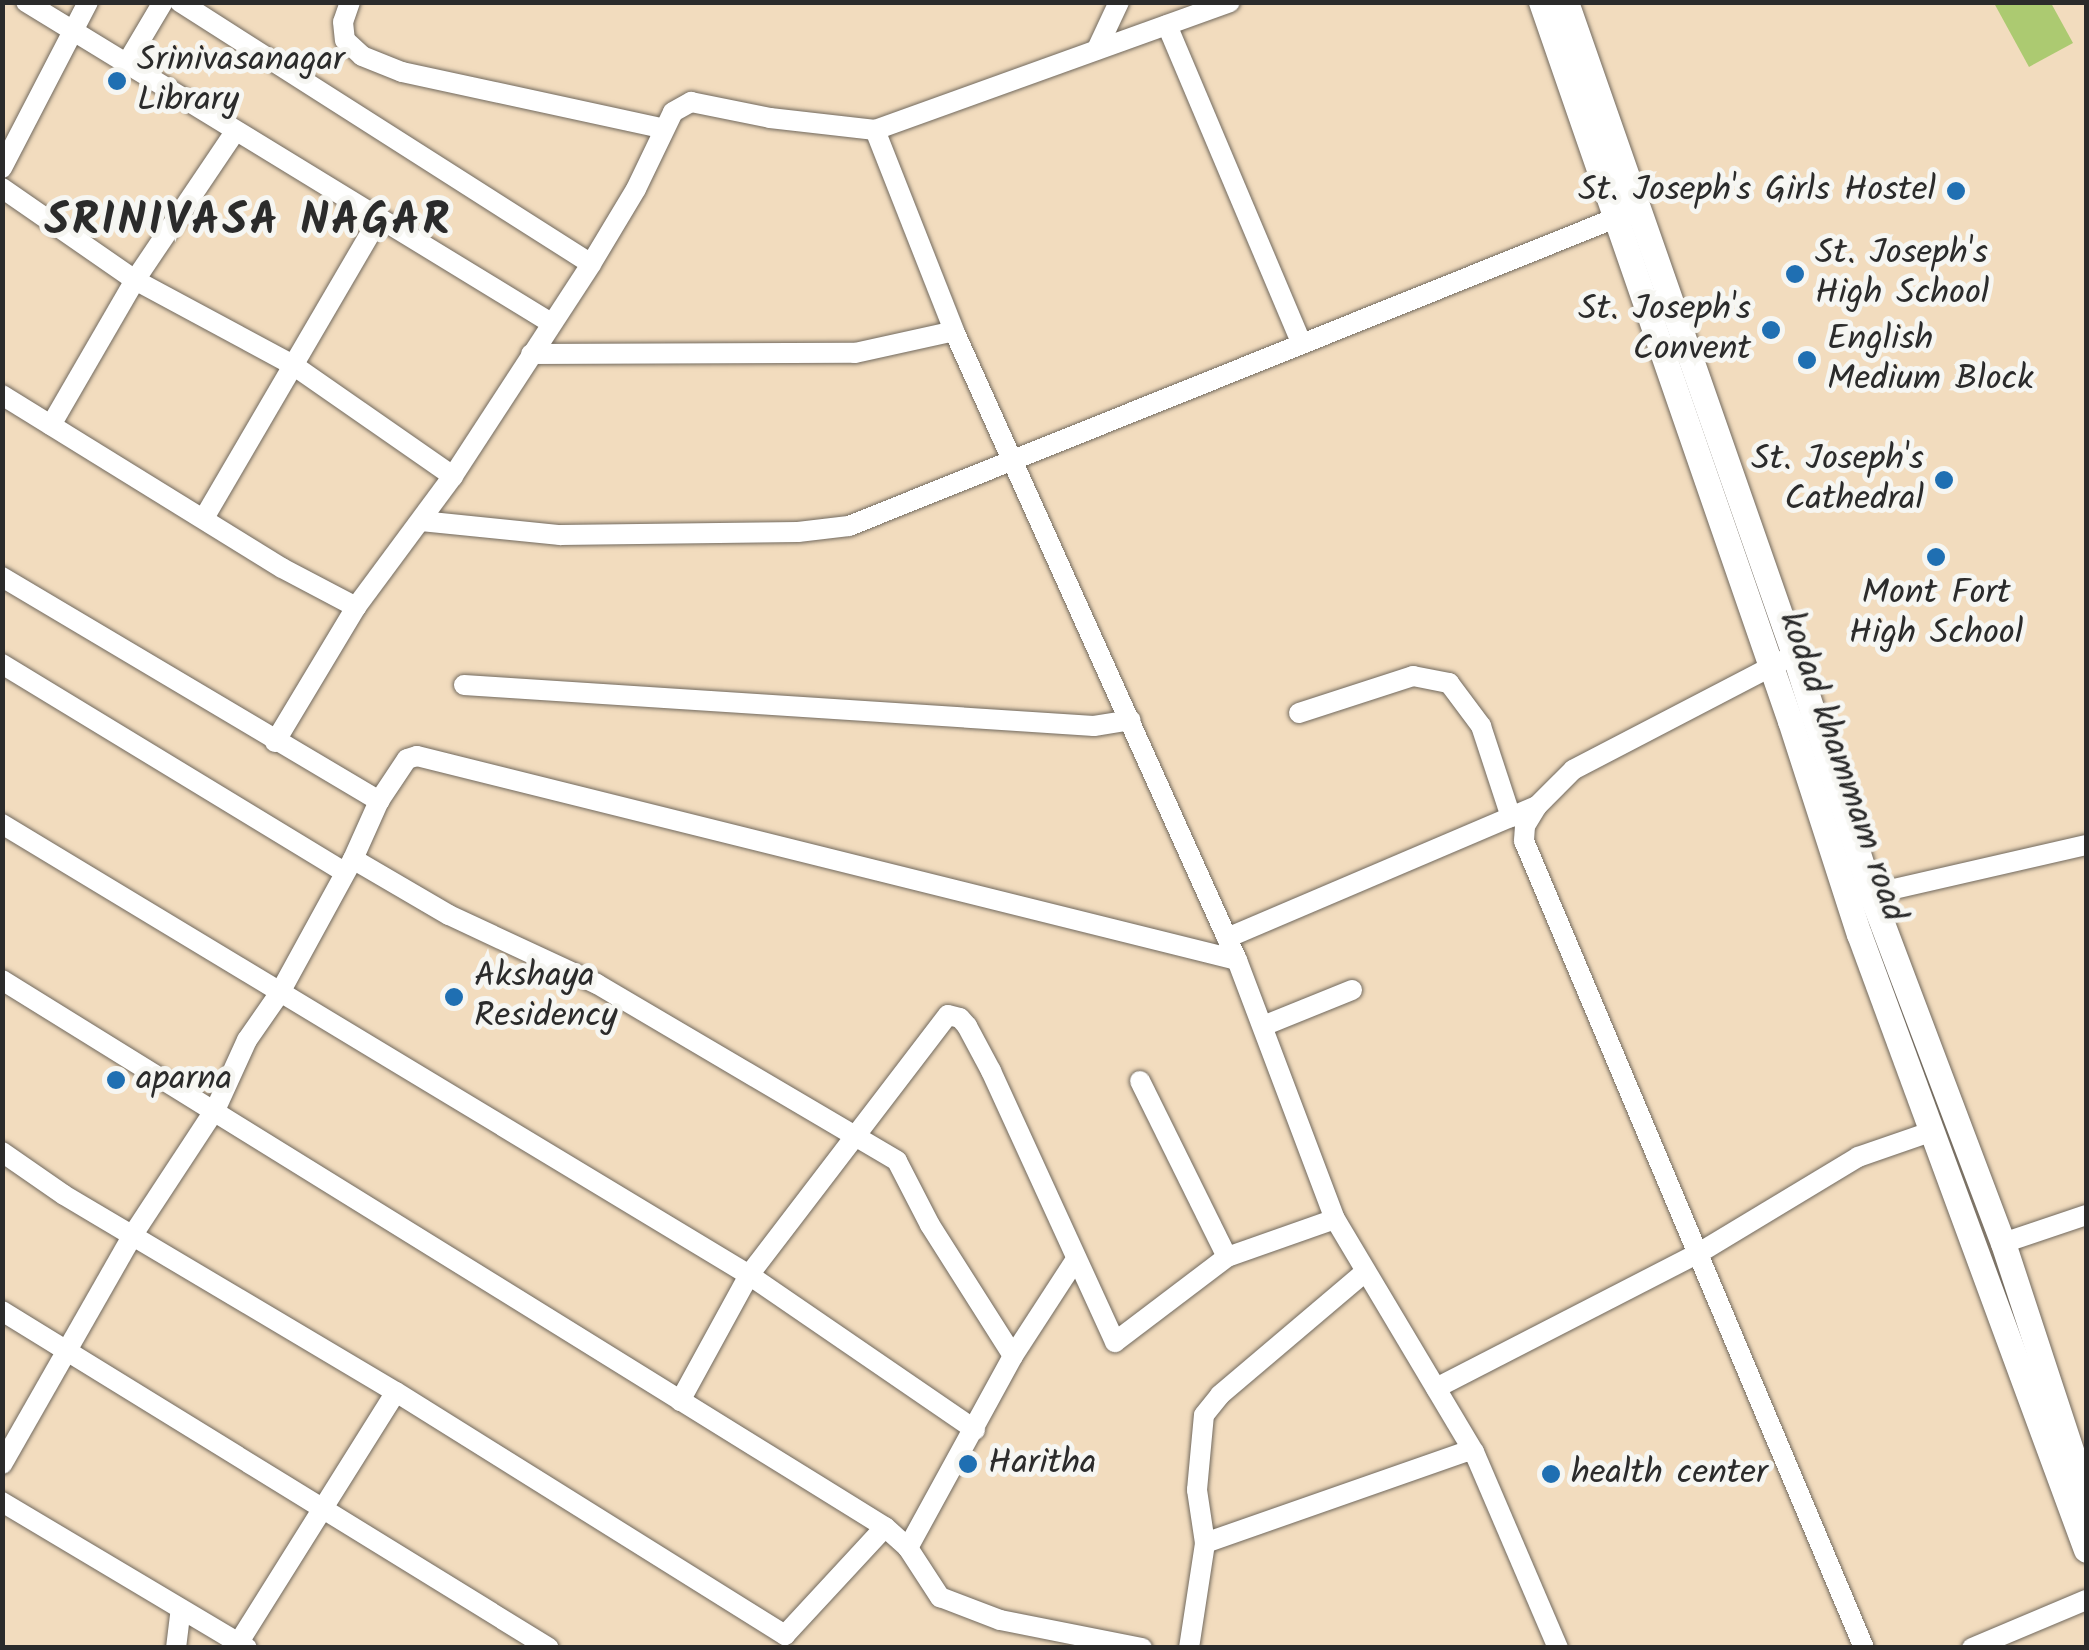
<!DOCTYPE html>
<style>
body{margin:0}
#map{position:relative;width:2089px;height:1650px;overflow:hidden;background:#f2dcbe;font-family:Kalam,sans-serif}
div>[style]{position:absolute}
.green>*{inset:0;background:#acca71}
.roads{filter:drop-shadow(0 0 2px #71695e) drop-shadow(0 0 2px #71695e)}
.minor>*{height:20px;margin:-10px;padding:0 10px;transform-origin:10px;border-radius:10px;background:#fff}
.major>*{height:25px;margin:-12.5px;padding:0 12.5px;transform-origin:12.5px;border-radius:12.5px;background:#fff}
.dots>*{width:28px;height:28px;translate:-50% -50%;box-sizing:border-box;border:5px solid #f6f6f2;border-radius:50%}
span{translate:-50% -50%;white-space:nowrap;text-align:center;line-height:1.15;-webkit-text-stroke:10px #f6f6f2;paint-order:stroke}
.poi-label{font-size:35px;color:#2b2b2b}
.left{translate:0 -50%;text-align:left}
.right{translate:-100% -50%;text-align:right}
.street-label{font-size:35px;color:#2b2b2b}
.district-label{font-size:45px;color:#2b2b2b;font-weight:700;letter-spacing:2.5px}
.frame{position:absolute;inset:0;border:5px solid #2b2b2b;pointer-events:none}
</style>
<div id="map">
<div class="green">
<div style="clip-path:polygon(1994px 3px,2051px 3px,2073px 43px,2029px 67px)"></div>
</div>
<div class="roads">
<div class="minor">
<div style="left:26px;top:2px;width:615px;rotate:31.44deg"></div>
<div style="left:180px;top:2px;width:487px;rotate:32.5deg"></div>
<div style="left:350px;top:2px;width:21px;rotate:109deg"></div>
<div style="left:343px;top:22px;width:18px;rotate:84deg"></div>
<div style="left:345px;top:40px;width:23px;rotate:43deg"></div>
<div style="left:362px;top:56px;width:43px;rotate:21.8deg"></div>
<div style="left:402px;top:72px;width:266px;rotate:12.2deg"></div>
<div style="left:1167px;top:25px;width:346px;rotate:67.1deg"></div>
<div style="left:1097px;top:49px;width:52px;rotate:-64.9deg"></div>
<div style="left:125px;top:66px;width:74px;rotate:-59.3deg"></div>
<div style="left:875px;top:130px;width:216px;rotate:68.5deg"></div>
<div style="left:954px;top:331px;width:690px;rotate:65.78deg"></div>
<div style="left:1237px;top:960px;width:277px;rotate:69.3deg"></div>
<div style="left:1335px;top:1219px;width:271px;rotate:59.2deg"></div>
<div style="left:1474px;top:1452px;width:213px;rotate:66.8deg"></div>
<div style="left:2px;top:168px;width:187px;rotate:-62.6deg"></div>
<div style="left:2px;top:188px;width:162px;rotate:34.7deg"></div>
<div style="left:135px;top:280px;width:179px;rotate:28.3deg"></div>
<div style="left:293px;top:365px;width:195px;rotate:34.8deg"></div>
<div style="left:531px;top:354px;width:324px;rotate:-0.2deg"></div>
<div style="left:855px;top:353px;width:101px;rotate:-12.5deg"></div>
<div style="left:2px;top:395px;width:329px;rotate:31.7deg"></div>
<div style="left:282px;top:568px;width:84px;rotate:27.8deg"></div>
<div style="left:51px;top:425px;width:168px;rotate:-59.9deg"></div>
<div style="left:135px;top:280px;width:177px;rotate:-56deg"></div>
<div style="left:204px;top:518px;width:347px;rotate:-59.7deg"></div>
<div style="left:421px;top:521px;width:140px;rotate:5.8deg"></div>
<div style="left:560px;top:535px;width:238px;rotate:-0.7deg"></div>
<div style="left:798px;top:532px;width:51px;rotate:-6.7deg"></div>
<div style="left:849px;top:526px;width:840px;rotate:-21.89deg"></div>
<div style="left:2px;top:577px;width:439px;rotate:30.7deg"></div>
<div style="left:379px;top:801px;width:64px;rotate:114.1deg"></div>
<div style="left:353px;top:859px;width:154px;rotate:118.7deg"></div>
<div style="left:279px;top:994px;width:56px;rotate:124.8deg"></div>
<div style="left:247px;top:1040px;width:75px;rotate:114.5deg"></div>
<div style="left:216px;top:1108px;width:149px;rotate:123.3deg"></div>
<div style="left:134px;top:1233px;width:266px;rotate:119.7deg"></div>
<div style="left:1784px;top:660px;width:238px;rotate:152.5deg"></div>
<div style="left:1573px;top:770px;width:51px;rotate:135deg"></div>
<div style="left:1537px;top:806px;width:23px;rotate:121deg"></div>
<div style="left:1525px;top:826px;width:15px;rotate:94deg"></div>
<div style="left:1524px;top:841px;width:876px;rotate:67.15deg"></div>
<div style="left:2px;top:664px;width:400px;rotate:31.3deg"></div>
<div style="left:464px;top:685px;width:631px;rotate:3.72deg"></div>
<div style="left:1094px;top:726px;width:37px;rotate:-9deg"></div>
<div style="left:1299px;top:713px;width:120px;rotate:-18deg"></div>
<div style="left:1413px;top:676px;width:37px;rotate:11deg"></div>
<div style="left:1449px;top:683px;width:54px;rotate:53.3deg"></div>
<div style="left:1481px;top:726px;width:96px;rotate:71.8deg"></div>
<div style="left:275px;top:742px;width:157px;rotate:-59deg"></div>
<div style="left:356px;top:607px;width:163px;rotate:-53.5deg"></div>
<div style="left:453px;top:476px;width:253px;rotate:-56.9deg"></div>
<div style="left:591px;top:264px;width:87px;rotate:-59deg"></div>
<div style="left:636px;top:189px;width:85px;rotate:-64.3deg"></div>
<div style="left:673px;top:112px;width:21px;rotate:-29deg"></div>
<div style="left:691px;top:102px;width:81px;rotate:11.4deg"></div>
<div style="left:770px;top:118px;width:106px;rotate:6.5deg"></div>
<div style="left:875px;top:130px;width:377px;rotate:-19.8deg"></div>
<div style="left:379px;top:801px;width:50px;rotate:-56.3deg"></div>
<div style="left:407px;top:759px;width:10px;rotate:-17deg"></div>
<div style="left:417px;top:756px;width:845px;rotate:13.97deg"></div>
<div style="left:2px;top:824px;width:873px;rotate:31.12deg"></div>
<div style="left:749px;top:1275px;width:274px;rotate:34.4deg"></div>
<div style="left:353px;top:859px;width:111px;rotate:30.3deg"></div>
<div style="left:449px;top:915px;width:163px;rotate:25deg"></div>
<div style="left:597px;top:984px;width:348px;rotate:30.5deg"></div>
<div style="left:897px;top:1161px;width:72px;rotate:62.7deg"></div>
<div style="left:930px;top:1225px;width:155px;rotate:57.6deg"></div>
<div style="left:1013px;top:1356px;width:219px;rotate:118.7deg"></div>
<div style="left:1859px;top:897px;width:233px;rotate:-12.9deg"></div>
<div style="left:1227px;top:938px;width:337px;rotate:-23.1deg"></div>
<div style="left:2px;top:980px;width:1039px;rotate:31.78deg"></div>
<div style="left:885px;top:1527px;width:31px;rotate:42deg"></div>
<div style="left:908px;top:1548px;width:59px;rotate:56.9deg"></div>
<div style="left:940px;top:1597px;width:64px;rotate:21deg"></div>
<div style="left:1000px;top:1620px;width:145px;rotate:11.2deg"></div>
<div style="left:1263px;top:1026px;width:96px;rotate:-22deg"></div>
<div style="left:1140px;top:1081px;width:196px;rotate:63.7deg"></div>
<div style="left:2px;top:1152px;width:75px;rotate:34.7deg"></div>
<div style="left:64px;top:1195px;width:386px;rotate:30.7deg"></div>
<div style="left:396px;top:1392px;width:459px;rotate:32deg"></div>
<div style="left:785px;top:1635px;width:147px;rotate:-47.2deg"></div>
<div style="left:2003px;top:1243px;width:88px;rotate:-18.6deg"></div>
<div style="left:2px;top:1311px;width:642px;rotate:31.64deg"></div>
<div style="left:1013px;top:1356px;width:116px;rotate:-57deg"></div>
<div style="left:1436px;top:1388px;width:296px;rotate:-27.2deg"></div>
<div style="left:1699px;top:1253px;width:186px;rotate:-31.1deg"></div>
<div style="left:1858px;top:1157px;width:79px;rotate:-19.1deg"></div>
<div style="left:680px;top:1401px;width:144px;rotate:-61.3deg"></div>
<div style="left:749px;top:1275px;width:327px;rotate:-52.6deg"></div>
<div style="left:948px;top:1015px;width:12px;rotate:14deg"></div>
<div style="left:960px;top:1018px;width:11px;rotate:49deg"></div>
<div style="left:967px;top:1026px;width:51px;rotate:61.9deg"></div>
<div style="left:991px;top:1071px;width:298px;rotate:65.4deg"></div>
<div style="left:1115px;top:1342px;width:141px;rotate:-37.2deg"></div>
<div style="left:1227px;top:1257px;width:114px;rotate:-19.4deg"></div>
<div style="left:2px;top:1502px;width:285px;rotate:30.8deg"></div>
<div style="left:1205px;top:1543px;width:54px;rotate:-98.6deg"></div>
<div style="left:1197px;top:1490px;width:75px;rotate:-84.7deg"></div>
<div style="left:1204px;top:1415px;width:26px;rotate:-51deg"></div>
<div style="left:1220px;top:1395px;width:190px;rotate:-40.3deg"></div>
<div style="left:239px;top:1642px;width:295px;rotate:-57.9deg"></div>
<div style="left:176px;top:1648px;width:38px;rotate:-83deg"></div>
<div style="left:1189px;top:1648px;width:106px;rotate:-81.3deg"></div>
<div style="left:1205px;top:1543px;width:275px;rotate:-19.3deg"></div>
<div style="left:1465px;top:1452px;width:9px"></div>
<div style="left:1972px;top:1648px;width:124px;rotate:-22.8deg"></div>
</div>
<div class="major">
<div style="left:1541px;top:2px;width:761px;rotate:70.9deg"></div>
<div style="left:1790px;top:721px;width:224px;rotate:72.1deg"></div>
<div style="left:1859px;top:934px;width:656px;rotate:69.77deg"></div>
<div style="left:1566px;top:2px;width:691px;rotate:70.73deg"></div>
<div style="left:1794px;top:654px;width:252px;rotate:72.2deg"></div>
<div style="left:1871px;top:894px;width:373px;rotate:69.3deg"></div>
<div style="left:2003px;top:1243px;width:266px;rotate:71.8deg"></div>
</div>
</div>
<div class="dots">
<div style="left:117px;top:81px;background:#1f6fb2"></div>
<div style="left:1956px;top:191px;background:#1f6fb2"></div>
<div style="left:1795px;top:274px;background:#1f6fb2"></div>
<div style="left:1771px;top:330px;background:#1f6fb2"></div>
<div style="left:1807px;top:360px;background:#1f6fb2"></div>
<div style="left:1944px;top:480px;background:#1f6fb2"></div>
<div style="left:1936px;top:557px;background:#1f6fb2"></div>
<div style="left:454px;top:997px;background:#1f6fb2"></div>
<div style="left:116px;top:1080px;background:#1f6fb2"></div>
<div style="left:968px;top:1464px;background:#1f6fb2"></div>
<div style="left:1551px;top:1474px;background:#1f6fb2"></div>
</div>
<div class="poi-label">
<span class="left" style="left:137px;top:81px">Srinivasanagar<br>Library</span>
<span class="right" style="left:1936px;top:191px">St. Joseph's Girls Hostel</span>
<span class="left" style="left:1815px;top:274px">St. Joseph's<br>High School</span>
<span class="right" style="left:1751px;top:330px">St. Joseph's<br>Convent</span>
<span class="left" style="left:1827px;top:360px">English<br>Medium Block</span>
<span class="right" style="left:1924px;top:480px">St. Joseph's<br>Cathedral</span>
<span style="left:1936px;top:614px">Mont Fort<br>High School</span>
<span class="left" style="left:474px;top:997px">Akshaya<br>Residency</span>
<span class="left" style="left:136px;top:1080px">aparna</span>
<span class="left" style="left:988px;top:1464px">Haritha</span>
<span class="left" style="left:1571px;top:1474px">health center</span>
</div>
<div class="street-label">
<span style="left:1841px;top:767px;rotate:71deg">kodad khammam road</span>
</div>
<div class="district-label">
<span style="left:248px;top:223px">SRINIVASA NAGAR</span>
</div>
<div class="frame"></div>
</div>
